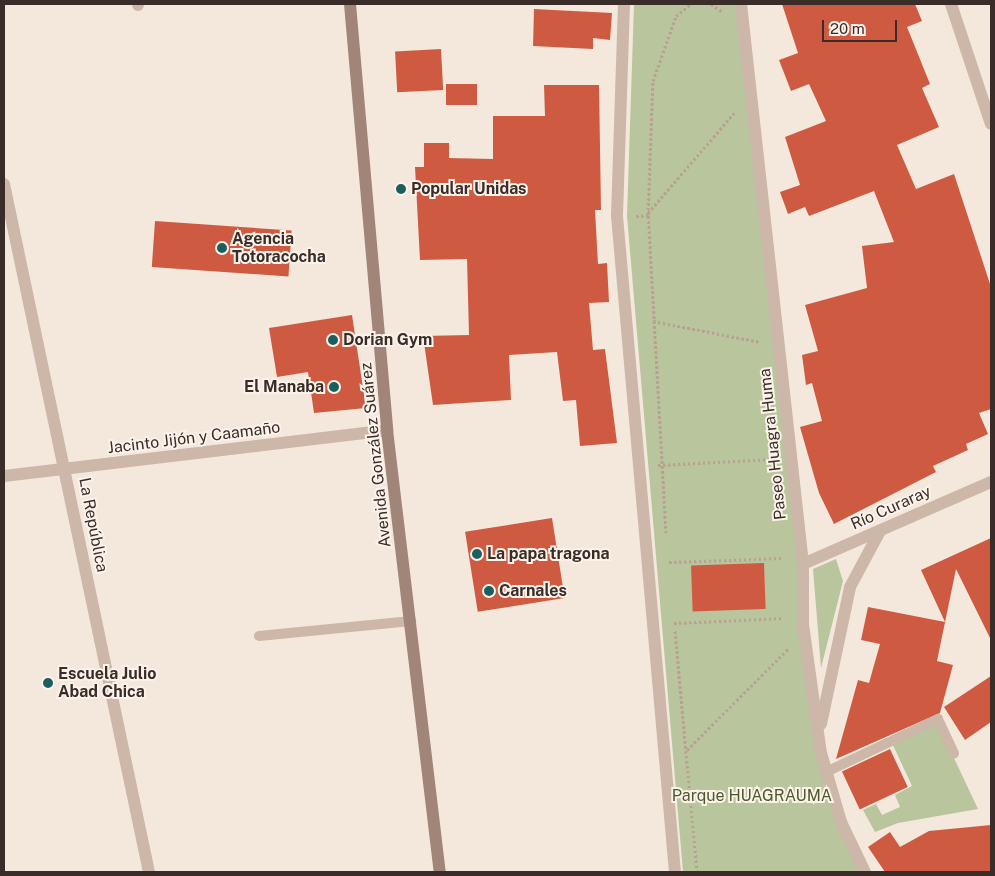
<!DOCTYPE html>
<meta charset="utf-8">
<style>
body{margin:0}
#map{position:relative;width:995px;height:876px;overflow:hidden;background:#f4e8dd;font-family:"Public Sans",sans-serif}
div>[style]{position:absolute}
.green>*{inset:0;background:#b9c59c}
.building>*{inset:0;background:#ce5b41;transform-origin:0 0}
.path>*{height:3px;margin-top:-1.5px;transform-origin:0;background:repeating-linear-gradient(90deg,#b9a192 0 2.5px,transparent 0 5px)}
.service>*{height:10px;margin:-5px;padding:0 5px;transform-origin:5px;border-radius:5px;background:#cdb7a8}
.minor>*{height:12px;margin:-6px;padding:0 6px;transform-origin:6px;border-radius:6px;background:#cdb7a8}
.tertiary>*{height:12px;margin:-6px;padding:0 6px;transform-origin:6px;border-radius:6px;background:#cdb7a8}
.secondary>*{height:12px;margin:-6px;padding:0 6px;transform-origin:6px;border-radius:6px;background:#a18579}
.dots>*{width:14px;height:14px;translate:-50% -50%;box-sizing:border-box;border:2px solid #fbf2ea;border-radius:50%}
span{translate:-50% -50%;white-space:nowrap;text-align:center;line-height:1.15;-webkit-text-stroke:4px #fbf2ea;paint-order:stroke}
.poi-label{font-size:16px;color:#3a2d29;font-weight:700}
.left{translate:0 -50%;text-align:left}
.right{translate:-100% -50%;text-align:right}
.street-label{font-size:16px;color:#3a2d29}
.park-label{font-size:16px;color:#4b5a2a}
.frame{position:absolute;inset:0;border:5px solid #3a2d29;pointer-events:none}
.scale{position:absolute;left:822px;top:20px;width:75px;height:22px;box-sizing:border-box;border:2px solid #3a2d29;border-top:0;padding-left:6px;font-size:15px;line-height:18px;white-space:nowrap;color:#3a2d29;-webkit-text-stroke:4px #fbf2ea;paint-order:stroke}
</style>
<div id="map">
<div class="green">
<div style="clip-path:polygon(634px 4px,738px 4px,796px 540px,807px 683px,860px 872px,683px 872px,627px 216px)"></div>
<div style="clip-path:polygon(836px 559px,843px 581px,821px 668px,813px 569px)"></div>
<div style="clip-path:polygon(937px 722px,978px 809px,898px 823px,875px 832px,863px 810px,876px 804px,882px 815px,900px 807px,895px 795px,912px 786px,892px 743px)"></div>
</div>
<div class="building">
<div style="clip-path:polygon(782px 4px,915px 4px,922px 21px,907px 27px,930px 84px,922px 88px,939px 127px,897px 145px,916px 189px,954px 174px,991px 287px,991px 409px,979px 413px,988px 434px,966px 444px,968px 450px,933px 466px,936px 472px,834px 524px,819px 493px,800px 427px,822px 421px,812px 383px,806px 385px,802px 355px,818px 351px,805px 305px,867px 288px,862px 246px,894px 242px,874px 191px,809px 216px,805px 207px,788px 214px,780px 192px,800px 185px,785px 137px,826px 121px,809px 84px,791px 91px,779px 60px,798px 53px)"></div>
<div style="clip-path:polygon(534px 9px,612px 13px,610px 40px,593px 38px,593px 49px,533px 46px)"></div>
<div style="left:441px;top:49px;width:41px;height:46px;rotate:87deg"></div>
<div style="left:446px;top:84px;width:31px;height:21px"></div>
<div style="clip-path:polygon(544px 85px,599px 85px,601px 210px,595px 210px,598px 264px,607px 263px,609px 302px,589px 303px,593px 350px,605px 349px,617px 443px,580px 446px,576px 400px,563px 401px,557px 352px,509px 355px,511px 400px,433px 405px,423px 336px,469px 335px,467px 259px,420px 260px,415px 167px,424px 167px,424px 143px,449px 143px,449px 158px,493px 159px,493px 116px,545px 116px)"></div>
<div style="left:155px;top:221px;width:137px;height:46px;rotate:4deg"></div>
<div style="clip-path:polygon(352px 315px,366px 408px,314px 413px,308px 372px,277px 377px,269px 328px)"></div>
<div style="left:552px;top:518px;width:81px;height:88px;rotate:81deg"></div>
<div style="clip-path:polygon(991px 538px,991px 640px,956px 569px,937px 661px,953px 665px,940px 713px,836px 759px,858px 680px,869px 683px,880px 644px,861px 640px,868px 607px,945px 622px,921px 570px)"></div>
<div style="left:764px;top:563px;width:46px;height:73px;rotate:88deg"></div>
<div style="clip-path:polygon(991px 676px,991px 722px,965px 740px,944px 707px)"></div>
<div style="left:890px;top:749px;width:42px;height:53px;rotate:65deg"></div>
<div style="clip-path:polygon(991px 825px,991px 872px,885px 872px,868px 847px,890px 832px,900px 847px,929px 831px)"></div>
</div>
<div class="path">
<div style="left:711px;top:4px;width:14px;rotate:34deg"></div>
<div style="left:648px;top:213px;width:132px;rotate:-49.3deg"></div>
<div style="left:636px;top:216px;width:12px;rotate:-5deg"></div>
<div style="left:653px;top:321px;width:109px;rotate:11.1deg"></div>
<div style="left:658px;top:465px;width:114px;rotate:-3deg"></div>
<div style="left:666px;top:533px;width:319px;rotate:-93.2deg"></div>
<div style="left:648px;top:215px;width:134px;rotate:-87.9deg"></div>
<div style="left:653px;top:81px;width:69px;rotate:-70.5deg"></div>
<div style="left:676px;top:16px;width:19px;rotate:-39deg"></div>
<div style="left:669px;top:562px;width:114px;rotate:-2deg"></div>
<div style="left:674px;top:623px;width:110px;rotate:-2.6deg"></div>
<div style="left:675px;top:631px;width:242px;rotate:84.8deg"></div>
<div style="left:687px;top:750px;width:143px;rotate:-45deg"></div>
</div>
<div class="service">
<div style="left:259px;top:636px;width:153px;rotate:-5.6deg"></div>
<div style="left:826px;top:772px;width:124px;rotate:-25.3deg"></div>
<div style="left:938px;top:719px;width:38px;rotate:65deg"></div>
</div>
<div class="minor">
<div style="left:624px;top:4px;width:212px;rotate:91.9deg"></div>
<div style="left:617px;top:216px;width:659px;rotate:84.95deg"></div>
<div style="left:741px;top:4px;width:563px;rotate:83.68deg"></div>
<div style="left:803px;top:564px;width:60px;rotate:90deg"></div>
<div style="left:803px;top:624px;width:130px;rotate:82.1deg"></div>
<div style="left:821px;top:753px;width:72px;rotate:73.8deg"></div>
<div style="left:841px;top:822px;width:55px;rotate:64.4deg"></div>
<div style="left:138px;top:5px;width:1px;rotate:-90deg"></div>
<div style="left:4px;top:184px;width:703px;rotate:78.1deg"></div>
<div style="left:4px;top:476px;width:386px;rotate:-6.8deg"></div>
<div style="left:803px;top:564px;width:205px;rotate:-23.6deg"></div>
<div style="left:821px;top:724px;width:140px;rotate:-78deg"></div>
<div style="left:850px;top:587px;width:64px;rotate:-61.8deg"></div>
</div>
<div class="tertiary">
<div style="left:951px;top:4px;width:126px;rotate:71.6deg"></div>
</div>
<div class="secondary">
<div style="left:350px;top:4px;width:428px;rotate:85deg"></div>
<div style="left:387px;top:430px;width:445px;rotate:83.2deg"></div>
</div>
<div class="dots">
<div style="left:401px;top:189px;background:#1b5e5f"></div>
<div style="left:222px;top:248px;background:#1b5e5f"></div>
<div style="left:333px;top:340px;background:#1b5e5f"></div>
<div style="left:334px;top:387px;background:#1b5e5f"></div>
<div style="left:477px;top:554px;background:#1b5e5f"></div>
<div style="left:489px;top:591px;background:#1b5e5f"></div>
<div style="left:48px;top:683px;background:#1b5e5f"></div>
</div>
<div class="poi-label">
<span class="left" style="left:411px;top:189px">Popular Unidas</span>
<span class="left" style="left:232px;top:248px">Agencia<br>Totoracocha</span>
<span class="left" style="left:343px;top:340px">Dorian Gym</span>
<span class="right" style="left:324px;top:387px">El Manaba</span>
<span class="left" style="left:487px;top:554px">La papa tragona</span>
<span class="left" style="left:499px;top:591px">Carnales</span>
<span class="left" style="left:58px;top:683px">Escuela Julio<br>Abad Chica</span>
</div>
<div class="street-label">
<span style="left:194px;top:438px;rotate:-7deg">Jacinto Jijón y Caamaño</span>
<span style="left:773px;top:444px;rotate:-96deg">Paseo Huagra Huma</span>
<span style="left:376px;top:455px;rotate:-96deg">Avenida González Suárez</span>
<span style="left:891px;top:508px;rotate:-24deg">Río Curaray</span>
<span style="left:93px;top:525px;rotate:79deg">La República</span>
</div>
<div class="park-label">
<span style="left:752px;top:796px">Parque HUAGRAUMA</span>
</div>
<div class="frame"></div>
<div class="scale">20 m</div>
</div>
